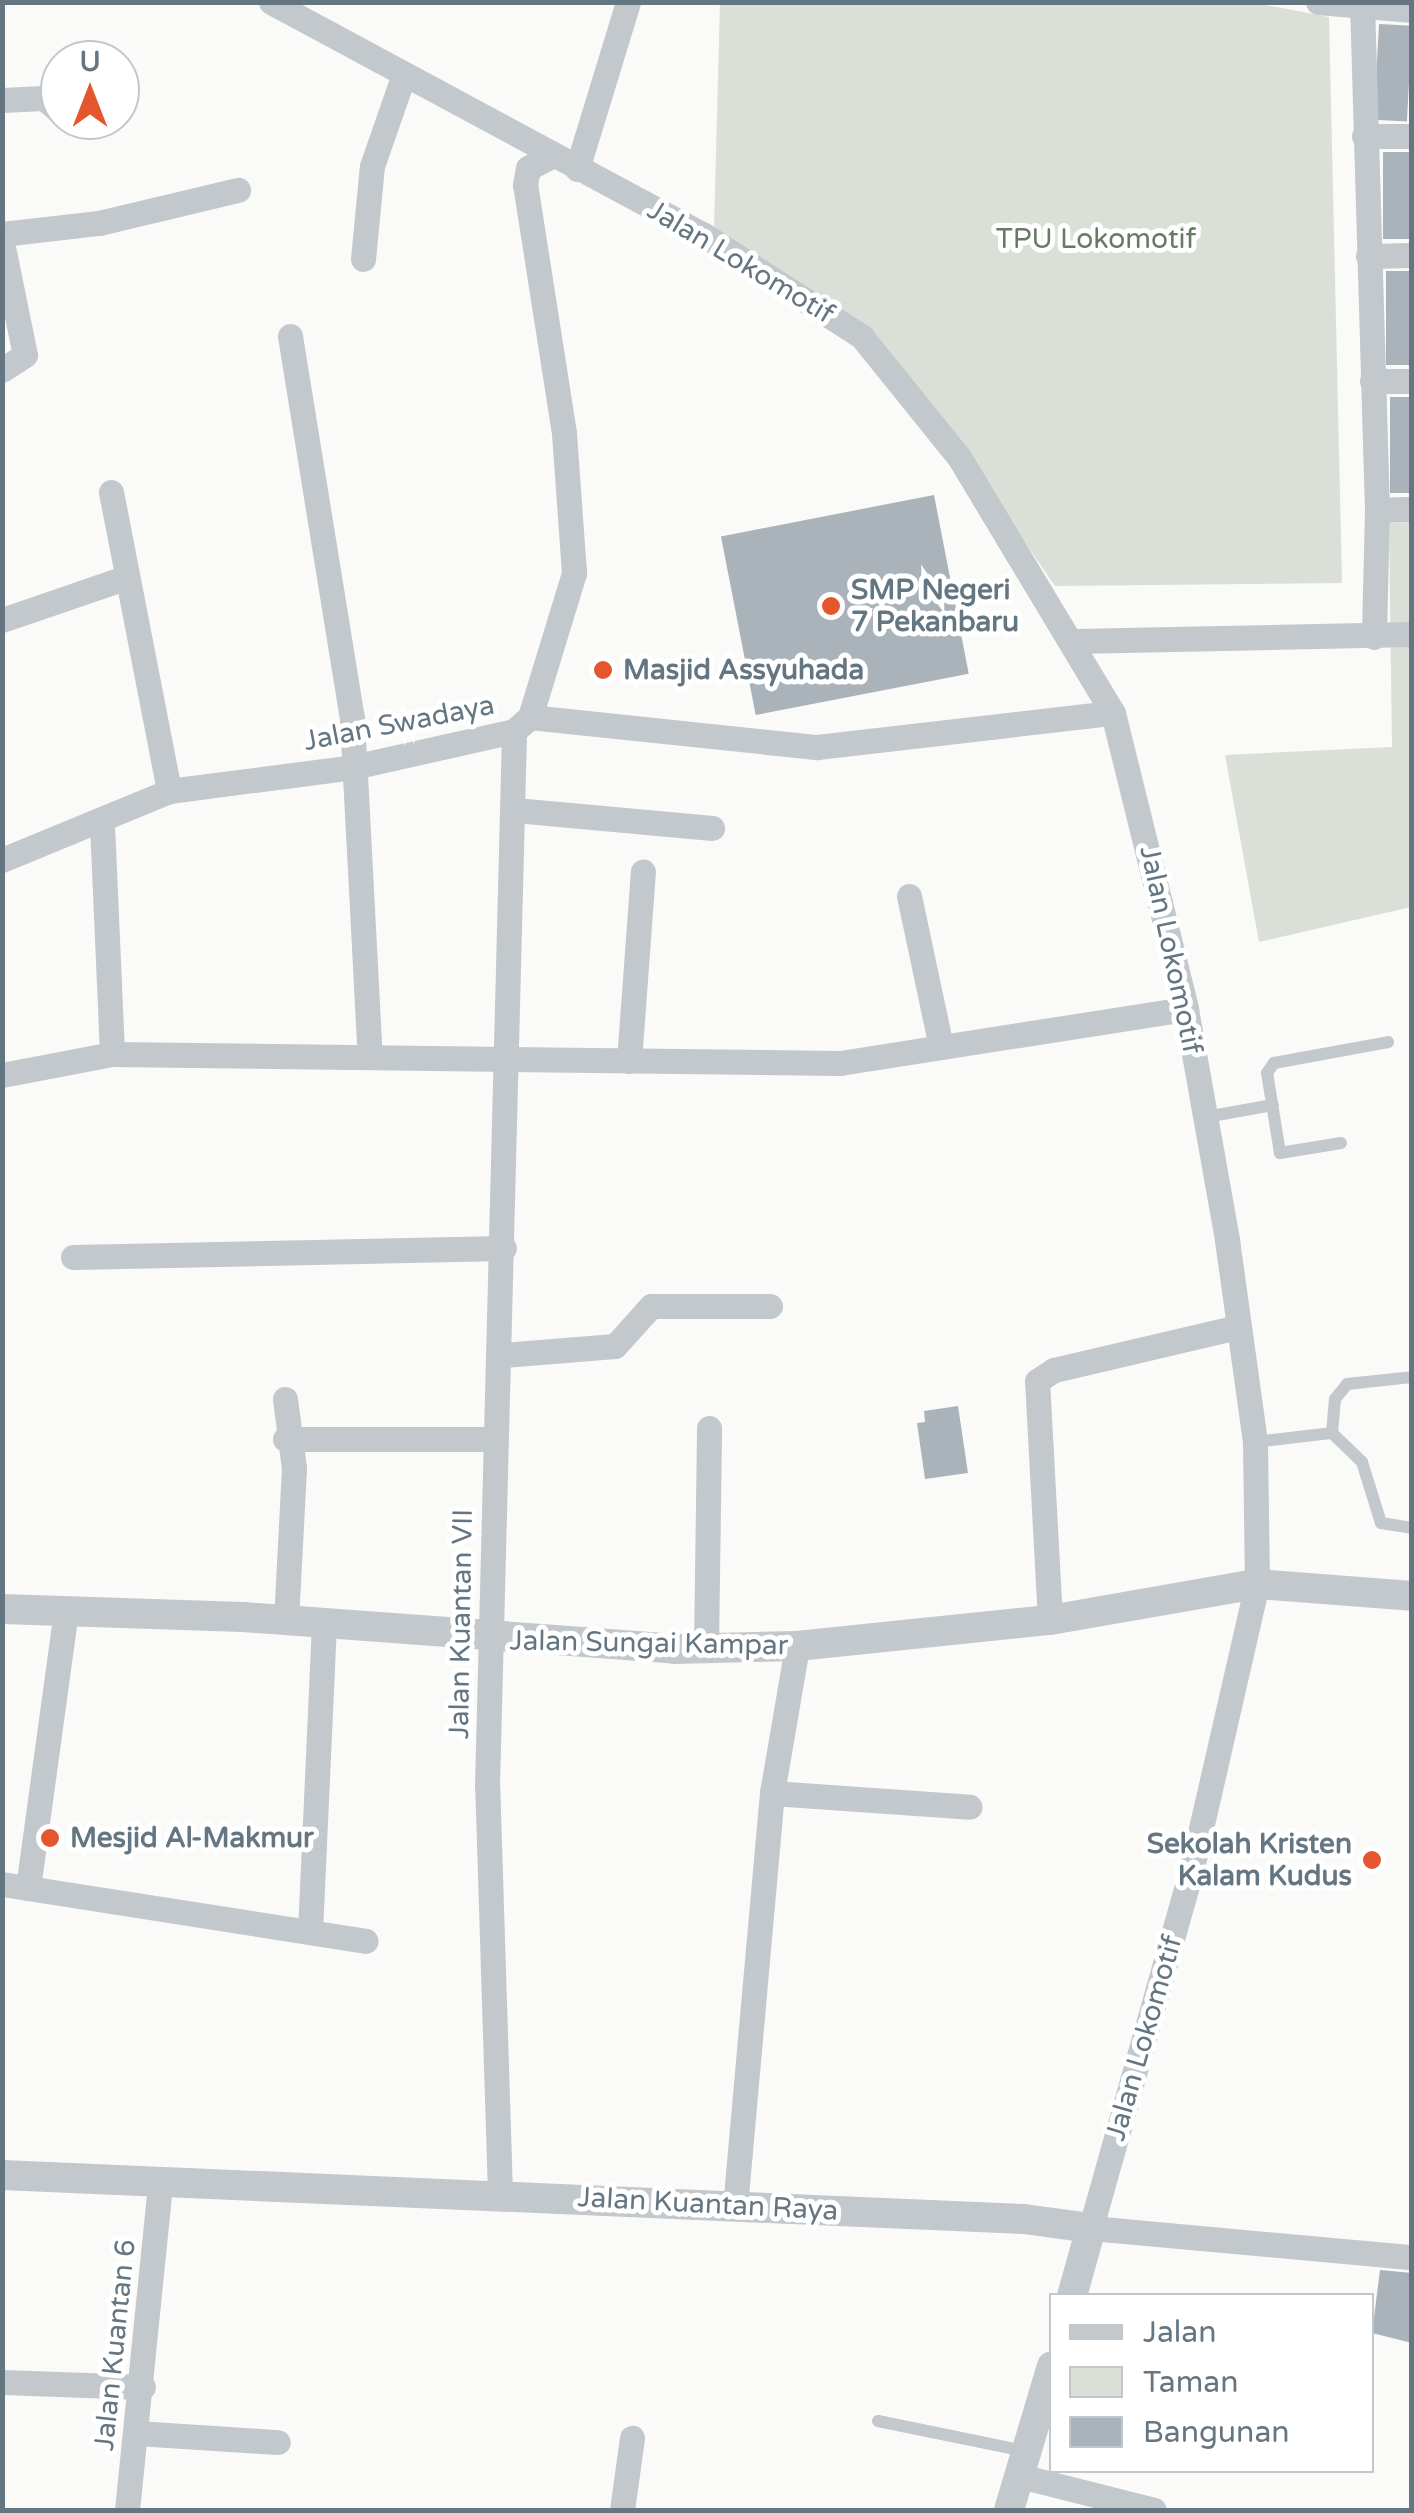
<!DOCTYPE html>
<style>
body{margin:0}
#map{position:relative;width:1414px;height:2513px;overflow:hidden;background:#fafaf8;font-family:"Varela Round",sans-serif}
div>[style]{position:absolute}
.green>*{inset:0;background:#dadfd7}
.building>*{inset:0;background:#aab3b9;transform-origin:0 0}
.service>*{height:12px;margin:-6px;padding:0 6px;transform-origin:6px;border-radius:6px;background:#c3c8cc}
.minor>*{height:25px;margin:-12.5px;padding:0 12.5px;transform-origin:12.5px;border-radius:12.5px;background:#c3c8cc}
.tertiary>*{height:30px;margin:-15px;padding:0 15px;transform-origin:15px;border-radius:15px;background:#c3c8cc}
.dots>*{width:28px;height:28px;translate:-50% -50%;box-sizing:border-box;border:5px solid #fff;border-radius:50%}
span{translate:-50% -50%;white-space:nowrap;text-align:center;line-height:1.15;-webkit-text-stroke:10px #fff;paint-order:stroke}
.park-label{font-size:28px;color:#687a64}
.street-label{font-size:28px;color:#657683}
.poi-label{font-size:28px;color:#657683;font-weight:700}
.left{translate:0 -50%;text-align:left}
.right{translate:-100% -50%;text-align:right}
.frame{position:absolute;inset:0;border:5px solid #657683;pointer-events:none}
.legend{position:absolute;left:1049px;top:2293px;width:325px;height:180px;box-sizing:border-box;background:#fff;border:2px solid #c1c8cd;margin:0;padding:12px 18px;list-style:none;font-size:30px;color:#657683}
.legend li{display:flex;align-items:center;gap:20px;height:50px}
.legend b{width:50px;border:2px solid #c1c8cd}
.north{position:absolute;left:40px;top:40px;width:100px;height:100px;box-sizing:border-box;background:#fff;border:2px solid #c1c8cd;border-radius:50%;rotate:0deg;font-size:28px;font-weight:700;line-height:40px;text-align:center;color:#657683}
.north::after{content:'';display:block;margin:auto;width:35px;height:45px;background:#e4572e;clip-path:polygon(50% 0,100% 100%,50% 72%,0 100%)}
</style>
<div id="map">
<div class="green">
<div style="clip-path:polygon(1250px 2px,1329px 17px,1342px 583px,1055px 586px,964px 455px,854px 320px,714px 228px,720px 3px)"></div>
<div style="clip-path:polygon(1411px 522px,1411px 907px,1259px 942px,1225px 755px,1392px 747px,1389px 523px)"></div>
</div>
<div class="building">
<div style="left:1379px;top:24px;width:33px;height:96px;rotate:3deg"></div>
<div style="left:1383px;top:152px;width:29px;height:87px"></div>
<div style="left:1412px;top:271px;width:94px;height:26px;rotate:90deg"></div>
<div style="left:1390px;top:397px;width:22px;height:96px"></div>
<div style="left:934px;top:495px;width:182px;height:217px;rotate:79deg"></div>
<div style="clip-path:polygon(958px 1406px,968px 1473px,925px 1479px,917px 1423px,925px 1422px,924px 1411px)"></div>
<div style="clip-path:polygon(1380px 2270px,1412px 2273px,1412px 2343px,1372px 2333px)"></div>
</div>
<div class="service">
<div style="left:1206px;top:1117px;width:68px;rotate:-10.2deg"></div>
<div style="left:1341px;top:1143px;width:62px;rotate:170.7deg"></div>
<div style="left:1280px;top:1153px;width:81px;rotate:-99.2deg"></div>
<div style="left:1267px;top:1073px;width:12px;rotate:-55deg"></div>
<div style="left:1274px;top:1063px;width:116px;rotate:-10.4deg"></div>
<div style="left:1332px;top:1433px;width:42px;rotate:44deg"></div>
<div style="left:1362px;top:1462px;width:64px;rotate:72.7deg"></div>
<div style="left:1381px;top:1523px;width:31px;rotate:9deg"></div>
<div style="left:1255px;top:1442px;width:78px;rotate:-6.7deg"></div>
<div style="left:1332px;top:1433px;width:34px;rotate:-85deg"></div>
<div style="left:1335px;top:1399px;width:19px;rotate:-51deg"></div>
<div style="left:1347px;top:1384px;width:65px;rotate:-6.1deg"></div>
<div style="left:878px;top:2421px;width:149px;rotate:11.6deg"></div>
</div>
<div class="minor">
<div style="left:271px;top:2px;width:492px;rotate:28.3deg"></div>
<div style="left:704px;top:235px;width:188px;rotate:32.8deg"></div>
<div style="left:862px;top:337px;width:154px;rotate:51.1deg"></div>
<div style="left:959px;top:457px;width:299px;rotate:59deg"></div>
<div style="left:1113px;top:713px;width:305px;rotate:76.1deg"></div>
<div style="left:1186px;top:1009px;width:235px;rotate:79.9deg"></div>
<div style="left:1227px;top:1240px;width:204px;rotate:82.1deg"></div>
<div style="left:1255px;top:1442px;width:142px;rotate:89.2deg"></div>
<div style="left:1257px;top:1584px;width:287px;rotate:102.9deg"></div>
<div style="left:1193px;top:1864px;width:378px;rotate:105.7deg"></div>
<div style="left:1091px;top:2228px;width:322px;rotate:5.2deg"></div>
<div style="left:1318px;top:2px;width:94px;rotate:4.9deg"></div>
<div style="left:1362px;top:2px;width:508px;rotate:88.31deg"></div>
<div style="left:1377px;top:510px;width:127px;rotate:91.4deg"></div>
<div style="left:2px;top:100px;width:42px;rotate:-2.7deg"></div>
<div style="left:44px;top:98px;width:21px;rotate:41deg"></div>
<div style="left:1364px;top:136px;width:48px"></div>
<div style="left:577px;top:169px;width:175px;rotate:-73deg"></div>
<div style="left:2px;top:234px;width:98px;rotate:-6.5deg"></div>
<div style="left:99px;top:223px;width:143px;rotate:-13.4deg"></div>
<div style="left:2px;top:242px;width:115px;rotate:78.5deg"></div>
<div style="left:25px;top:355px;width:27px;rotate:147deg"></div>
<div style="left:1368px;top:256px;width:44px;rotate:-1.3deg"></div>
<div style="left:363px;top:259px;width:93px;rotate:-84.5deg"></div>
<div style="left:372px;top:166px;width:97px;rotate:-70.8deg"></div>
<div style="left:290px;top:336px;width:387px;rotate:80.8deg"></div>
<div style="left:352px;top:718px;width:338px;rotate:87deg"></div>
<div style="left:1372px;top:381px;width:40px"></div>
<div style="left:111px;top:492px;width:305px;rotate:79deg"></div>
<div style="left:1377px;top:510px;width:35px;rotate:-2deg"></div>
<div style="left:2px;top:620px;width:130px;rotate:-18.9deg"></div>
<div style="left:1075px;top:641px;width:337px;rotate:-1.2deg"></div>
<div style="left:530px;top:717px;width:151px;rotate:-73deg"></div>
<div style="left:574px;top:573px;width:140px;rotate:-94.1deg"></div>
<div style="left:564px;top:433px;width:251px;rotate:-98.9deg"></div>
<div style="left:525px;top:185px;width:17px;rotate:-80deg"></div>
<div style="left:528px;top:168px;width:27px;rotate:-27deg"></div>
<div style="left:515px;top:810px;width:198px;rotate:5.2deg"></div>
<div style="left:102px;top:824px;width:230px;rotate:87.5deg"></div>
<div style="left:2px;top:860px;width:181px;rotate:-22.4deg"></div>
<div style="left:169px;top:791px;width:186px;rotate:-7.4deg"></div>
<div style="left:353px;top:767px;width:165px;rotate:-12.6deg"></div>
<div style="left:514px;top:731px;width:21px;rotate:-41deg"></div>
<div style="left:530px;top:717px;width:289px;rotate:6deg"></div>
<div style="left:817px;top:747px;width:298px;rotate:-6.6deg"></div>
<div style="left:909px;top:896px;width:154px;rotate:78deg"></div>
<div style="left:629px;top:1061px;width:190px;rotate:-85.8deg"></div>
<div style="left:2px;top:1075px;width:112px;rotate:-10.8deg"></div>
<div style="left:112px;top:1054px;width:728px;rotate:0.71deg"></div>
<div style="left:840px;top:1063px;width:350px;rotate:-8.9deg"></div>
<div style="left:73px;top:1257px;width:431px;rotate:-1.2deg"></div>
<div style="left:503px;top:1355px;width:112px;rotate:-4.6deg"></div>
<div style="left:615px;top:1346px;width:54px;rotate:-48deg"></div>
<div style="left:651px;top:1306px;width:119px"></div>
<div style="left:285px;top:1399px;width:70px;rotate:82.6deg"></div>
<div style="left:294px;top:1468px;width:153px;rotate:93deg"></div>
<div style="left:285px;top:1439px;width:210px"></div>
<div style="left:1050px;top:1620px;width:239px;rotate:-93.1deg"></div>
<div style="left:1037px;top:1381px;width:20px;rotate:-33deg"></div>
<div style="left:1054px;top:1370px;width:189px;rotate:-13.2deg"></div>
<div style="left:706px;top:1648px;width:220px;rotate:-89.2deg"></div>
<div style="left:772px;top:1793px;width:198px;rotate:4deg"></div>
<div style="left:2px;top:1884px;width:368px;rotate:8.9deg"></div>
<div style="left:28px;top:1888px;width:280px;rotate:-82.2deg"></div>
<div style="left:310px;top:1932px;width:307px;rotate:-87.4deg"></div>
<div style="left:500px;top:2193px;width:407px;rotate:-91.8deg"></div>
<div style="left:487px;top:1786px;width:1055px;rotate:-88.53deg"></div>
<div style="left:735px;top:2207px;width:416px;rotate:-84.9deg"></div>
<div style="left:772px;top:1793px;width:149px;rotate:-80.3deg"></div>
<div style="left:2px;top:2382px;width:141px;rotate:2deg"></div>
<div style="left:137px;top:2433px;width:141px;rotate:3.7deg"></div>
<div style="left:1020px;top:2476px;width:138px;rotate:14.2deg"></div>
<div style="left:127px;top:2510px;width:327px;rotate:-84.2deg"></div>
<div style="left:622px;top:2510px;width:73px;rotate:-82.1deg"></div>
</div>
<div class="tertiary">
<div style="left:2px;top:1609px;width:241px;rotate:1.9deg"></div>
<div style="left:243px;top:1617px;width:432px;rotate:4.2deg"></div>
<div style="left:674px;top:1649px;width:123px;rotate:-1.4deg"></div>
<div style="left:797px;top:1646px;width:254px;rotate:-5.9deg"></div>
<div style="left:1050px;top:1620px;width:210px;rotate:-9.9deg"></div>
<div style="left:1257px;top:1584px;width:155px;rotate:4.4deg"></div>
<div style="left:2px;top:2175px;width:1023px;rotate:2.47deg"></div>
<div style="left:1024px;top:2219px;width:68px;rotate:7.7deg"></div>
<div style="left:1091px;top:2228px;width:71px;rotate:105.6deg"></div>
<div style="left:1009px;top:2510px;width:150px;rotate:-73.4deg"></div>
</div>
<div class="dots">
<div style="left:831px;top:606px;background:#e4572e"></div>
<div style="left:603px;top:670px;background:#e4572e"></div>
<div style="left:50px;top:1838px;background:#e4572e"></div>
<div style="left:1372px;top:1860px;background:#e4572e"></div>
</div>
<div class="park-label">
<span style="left:1096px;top:239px">TPU Lokomotif</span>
</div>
<div class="street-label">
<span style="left:741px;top:262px;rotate:31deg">Jalan Lokomotif</span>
<span style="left:399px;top:723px;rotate:-11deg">Jalan Swadaya</span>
<span style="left:1171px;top:950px;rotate:78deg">Jalan Lokomotif</span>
<span style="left:461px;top:1624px;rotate:-89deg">Jalan Kuantan VII</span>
<span style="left:649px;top:1643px;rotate:1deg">Jalan Sungai Kampar</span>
<span style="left:1144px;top:2038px;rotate:-74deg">Jalan Lokomotif</span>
<span style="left:708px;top:2204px;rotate:3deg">Jalan Kuantan Raya</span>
<span style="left:115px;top:2345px;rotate:-84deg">Jalan Kuantan 6</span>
</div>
<div class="poi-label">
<span class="left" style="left:851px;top:606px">SMP Negeri<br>7 Pekanbaru</span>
<span class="left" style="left:623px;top:670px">Masjid Assyuhada</span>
<span class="left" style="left:70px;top:1838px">Mesjid Al-Makmur</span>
<span class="right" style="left:1352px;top:1860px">Sekolah Kristen<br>Kalam Kudus</span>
</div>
<div class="frame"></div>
<ul class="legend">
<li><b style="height:12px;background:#c3c8cc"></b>Jalan</li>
<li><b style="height:28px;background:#dadfd7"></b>Taman</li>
<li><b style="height:28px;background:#aab3b9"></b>Bangunan</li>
</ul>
<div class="north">U</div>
</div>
